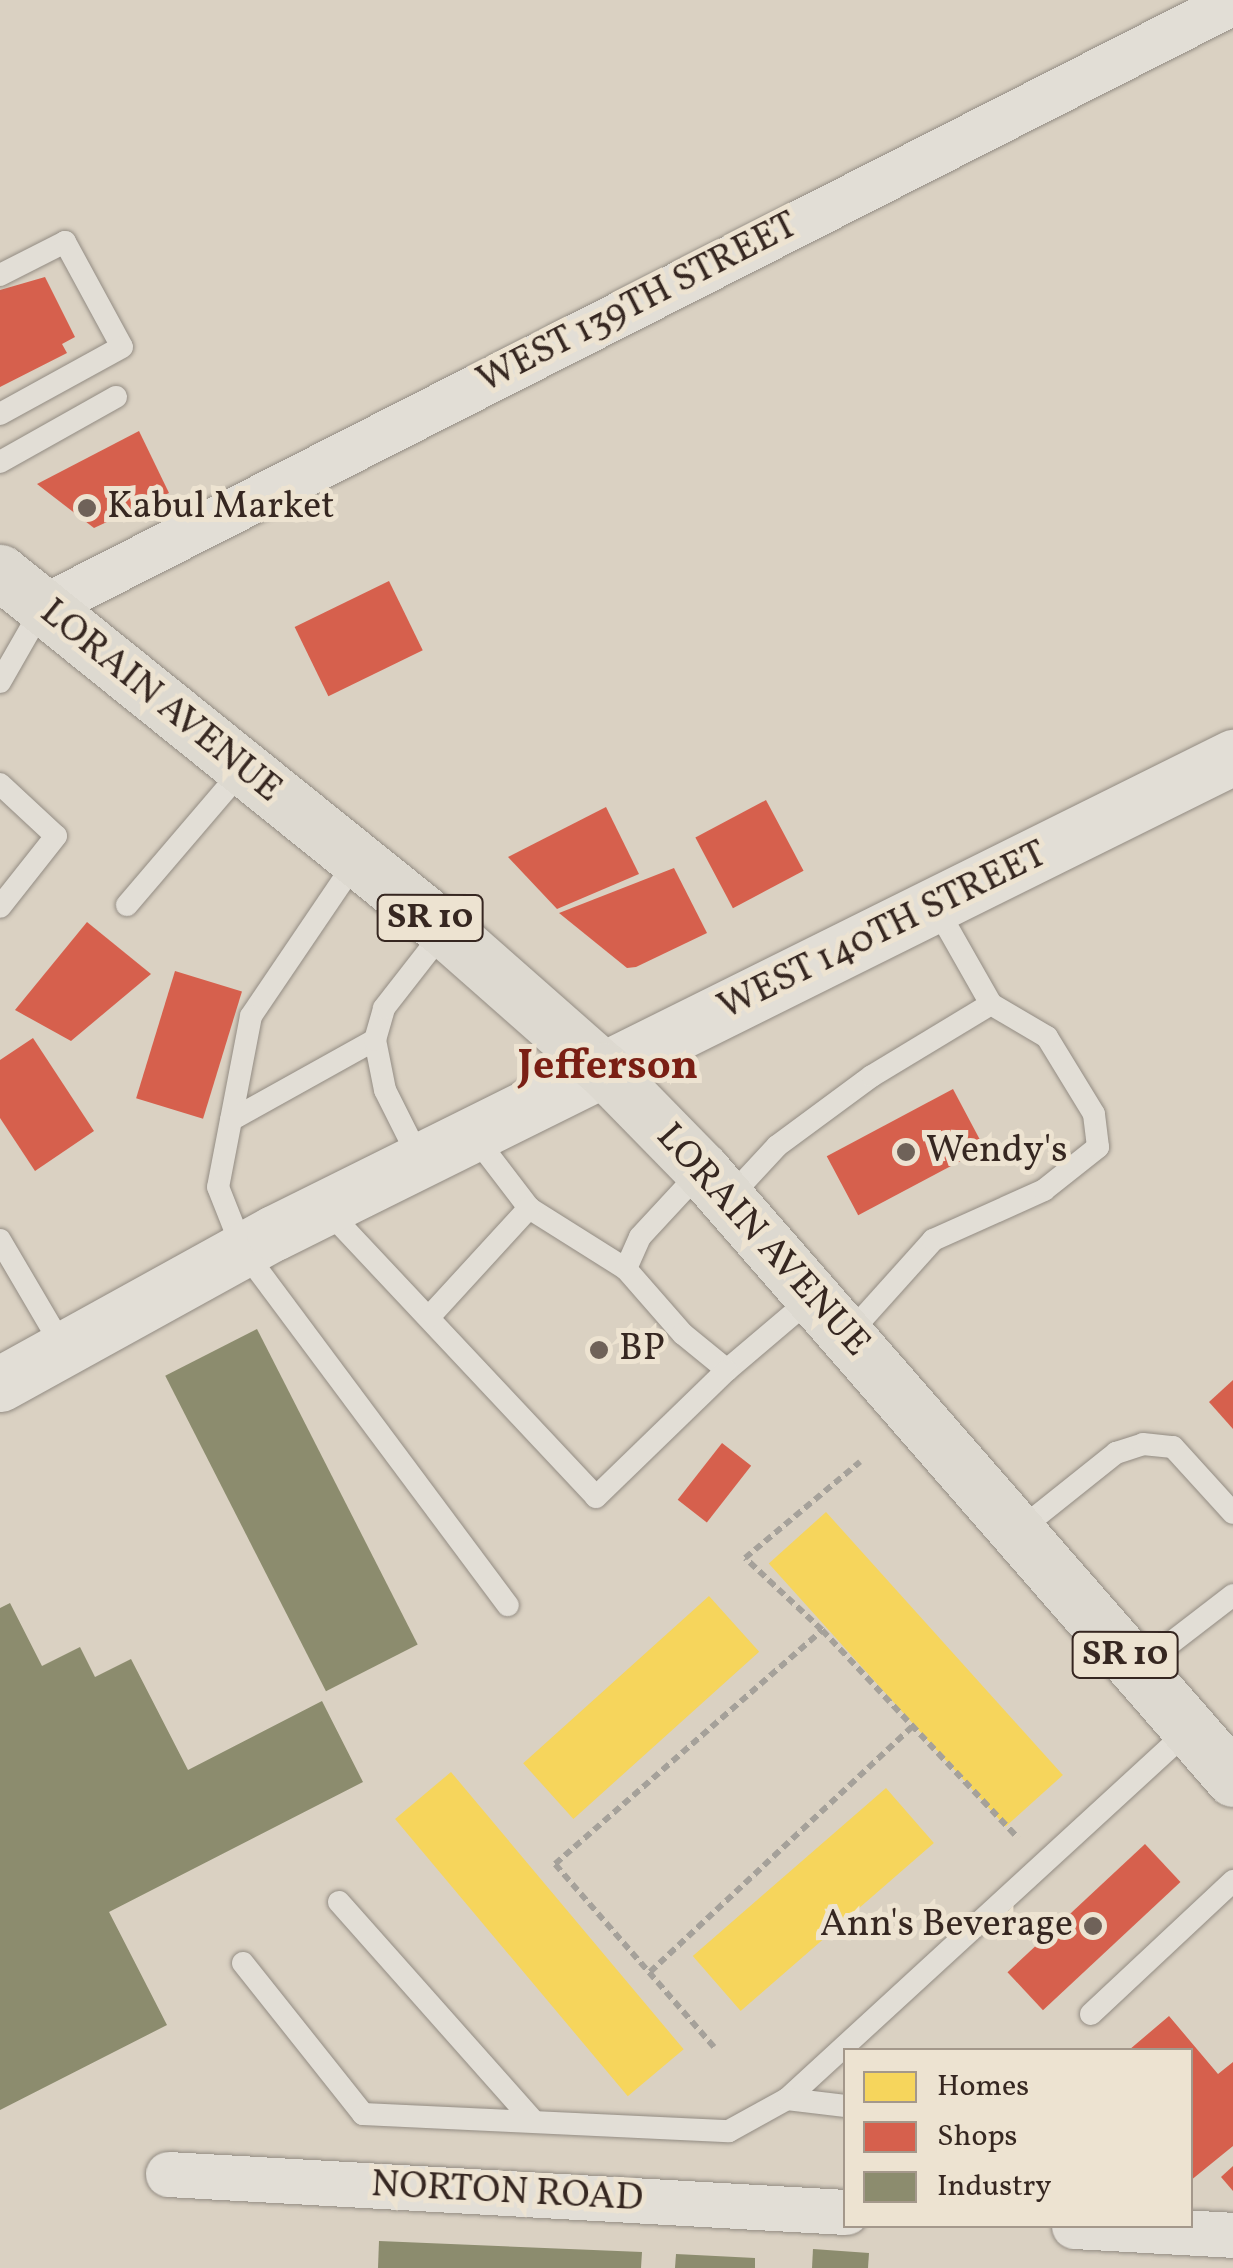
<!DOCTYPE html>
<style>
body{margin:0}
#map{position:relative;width:1233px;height:2268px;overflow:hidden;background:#dad1c2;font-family:Vollkorn,serif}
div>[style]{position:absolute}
.homes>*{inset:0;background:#f6d55c;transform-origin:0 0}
.shops>*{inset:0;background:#d6604d;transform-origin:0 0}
.industry>*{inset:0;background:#8c8c6e;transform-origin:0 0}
.path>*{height:6px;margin-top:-3px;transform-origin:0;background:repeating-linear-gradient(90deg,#a5a19a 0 8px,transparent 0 13px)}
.roads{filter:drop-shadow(0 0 2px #938c83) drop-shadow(0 0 2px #938c83)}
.lane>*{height:22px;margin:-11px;padding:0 11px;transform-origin:11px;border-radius:11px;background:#e2ded6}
.street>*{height:45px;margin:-22.5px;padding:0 22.5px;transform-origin:22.5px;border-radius:22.5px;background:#e2ded6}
.secondary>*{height:55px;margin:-27.5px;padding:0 27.5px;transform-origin:27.5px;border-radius:27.5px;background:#e2ded6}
.primary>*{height:55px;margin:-27.5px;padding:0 27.5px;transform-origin:27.5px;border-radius:27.5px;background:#ddd9d0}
.dots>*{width:28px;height:28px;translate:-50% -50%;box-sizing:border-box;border:5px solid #ede3d1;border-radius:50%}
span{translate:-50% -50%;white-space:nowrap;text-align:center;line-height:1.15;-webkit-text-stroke:10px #ede3d1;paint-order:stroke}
.shield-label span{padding:2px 8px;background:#ede3d1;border:2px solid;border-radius:8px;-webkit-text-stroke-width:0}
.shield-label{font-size:35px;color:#362721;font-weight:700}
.street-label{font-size:38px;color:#362721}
.poi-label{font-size:38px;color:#362721}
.left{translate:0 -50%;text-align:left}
.right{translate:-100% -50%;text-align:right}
.quarter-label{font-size:42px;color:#7a1f14;font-weight:700}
.legend{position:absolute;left:843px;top:2048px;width:350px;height:180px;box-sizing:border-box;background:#ede3d1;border:2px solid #a4988b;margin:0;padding:12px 18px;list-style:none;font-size:30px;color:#362721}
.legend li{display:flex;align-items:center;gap:20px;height:50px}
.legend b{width:50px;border:2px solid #a4988b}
</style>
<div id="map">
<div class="homes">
<div style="left:826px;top:1512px;width:354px;height:77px;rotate:48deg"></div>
<div style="left:709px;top:1596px;width:75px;height:250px;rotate:48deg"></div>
<div style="left:451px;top:1772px;width:362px;height:73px;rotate:50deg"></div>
<div style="left:886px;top:1788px;width:73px;height:256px;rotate:49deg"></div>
</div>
<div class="shops">
<div style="clip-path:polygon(45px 277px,75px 337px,62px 344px,67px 353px,0 387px,0 290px)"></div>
<div style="clip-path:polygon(139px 431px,169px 493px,94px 528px,37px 484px)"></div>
<div style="left:389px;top:581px;width:77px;height:105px;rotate:64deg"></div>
<div style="left:766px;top:800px;width:80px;height:80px;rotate:62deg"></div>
<div style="clip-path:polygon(606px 807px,639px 874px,557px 909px,508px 857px)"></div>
<div style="clip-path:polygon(674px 868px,707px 933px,636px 967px,627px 968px,559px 913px)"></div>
<div style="clip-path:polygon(87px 922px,151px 974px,71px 1041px,15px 1010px)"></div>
<div style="left:175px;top:971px;width:70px;height:133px;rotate:17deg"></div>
<div style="clip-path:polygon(33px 1038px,94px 1131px,35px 1171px,0 1118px,0 1060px)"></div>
<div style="left:953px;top:1089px;width:67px;height:143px;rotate:62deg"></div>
<div style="clip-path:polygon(1233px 1380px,1233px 1429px,1209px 1402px)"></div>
<div style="left:722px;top:1443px;width:37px;height:72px;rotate:38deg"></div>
<div style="left:1145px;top:1844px;width:52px;height:188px;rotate:47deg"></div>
<div style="clip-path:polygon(1169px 2016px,1218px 2074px,1233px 2062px,1233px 2146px,1190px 2181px,1190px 2050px,1129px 2050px)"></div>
<div style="clip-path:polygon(1233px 2166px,1233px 2191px,1221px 2177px)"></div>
</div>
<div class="industry">
<div style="left:257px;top:1329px;width:354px;height:103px;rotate:63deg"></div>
<div style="clip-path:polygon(10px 1603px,42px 1666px,80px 1647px,95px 1677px,131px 1659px,188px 1770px,322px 1701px,363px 1782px,109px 1912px,167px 2025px,0 2110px,0 1608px)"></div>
<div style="clip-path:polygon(379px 2241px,642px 2252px,641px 2268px,378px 2268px)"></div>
<div style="clip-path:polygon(813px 2249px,869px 2253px,868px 2268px,812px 2268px)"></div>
<div style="clip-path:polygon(676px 2254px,755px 2258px,755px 2268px,675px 2268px)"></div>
</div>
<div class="path">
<div style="left:822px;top:1630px;width:105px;rotate:-136.9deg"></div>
<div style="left:745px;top:1558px;width:150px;rotate:-39.9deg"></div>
<div style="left:650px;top:1972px;width:360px;rotate:-43.1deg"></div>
<div style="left:714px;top:2047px;width:242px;rotate:-131deg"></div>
<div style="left:555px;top:1864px;width:355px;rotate:-41.2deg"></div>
<div style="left:822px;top:1630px;width:286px;rotate:46.7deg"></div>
</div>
<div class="roads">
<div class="lane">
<div style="left:0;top:275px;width:73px;rotate:-26.9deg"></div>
<div style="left:65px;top:242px;width:119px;rotate:61.5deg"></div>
<div style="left:122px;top:347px;width:139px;rotate:151.2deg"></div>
<div style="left:0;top:462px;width:133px;rotate:-29.3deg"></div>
<div style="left:0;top:682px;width:86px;rotate:-60.2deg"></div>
<div style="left:0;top:784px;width:76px;rotate:42.9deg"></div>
<div style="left:56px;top:836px;width:90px;rotate:128.3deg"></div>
<div style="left:356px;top:861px;width:187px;rotate:124.1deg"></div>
<div style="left:251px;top:1016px;width:174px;rotate:100.9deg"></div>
<div style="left:218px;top:1187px;width:68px;rotate:68.4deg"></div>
<div style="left:243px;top:1250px;width:443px;rotate:53.3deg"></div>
<div style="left:127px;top:905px;width:179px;rotate:-49.5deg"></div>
<div style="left:231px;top:1120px;width:165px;rotate:-29.1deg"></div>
<div style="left:474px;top:1136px;width:91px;rotate:52.6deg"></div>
<div style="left:529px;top:1208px;width:115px;rotate:32.2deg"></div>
<div style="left:420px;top:1160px;width:78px;rotate:-116.6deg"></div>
<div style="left:385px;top:1090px;width:51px;rotate:-101.3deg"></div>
<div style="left:375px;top:1040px;width:33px;rotate:-74deg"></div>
<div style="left:384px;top:1008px;width:99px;rotate:-52deg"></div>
<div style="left:702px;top:1170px;width:91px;rotate:132.8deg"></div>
<div style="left:640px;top:1237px;width:35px;rotate:114deg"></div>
<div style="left:626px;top:1269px;width:86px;rotate:48.8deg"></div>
<div style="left:683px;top:1334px;width:57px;rotate:39.3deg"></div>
<div style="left:727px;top:1370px;width:113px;rotate:-40.3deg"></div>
<div style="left:728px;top:1199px;width:72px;rotate:-47.2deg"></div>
<div style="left:777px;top:1146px;width:118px;rotate:-36.4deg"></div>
<div style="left:872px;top:1076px;width:139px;rotate:-31.2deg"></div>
<div style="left:325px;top:1208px;width:396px;rotate:46.8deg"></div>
<div style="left:596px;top:1497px;width:182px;rotate:-44.1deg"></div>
<div style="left:0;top:1240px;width:126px;rotate:59.6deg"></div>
<div style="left:430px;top:1316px;width:147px;rotate:-47.5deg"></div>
<div style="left:847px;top:1336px;width:129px;rotate:-48.1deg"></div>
<div style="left:933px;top:1240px;width:122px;rotate:-24.2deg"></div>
<div style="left:1044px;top:1190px;width:69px;rotate:-38.5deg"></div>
<div style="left:1098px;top:1147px;width:33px;rotate:-97deg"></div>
<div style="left:1094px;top:1114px;width:90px;rotate:-121.4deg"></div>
<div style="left:1047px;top:1037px;width:65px;rotate:-149.5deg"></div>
<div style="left:991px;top:1004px;width:112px;rotate:-119.6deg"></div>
<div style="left:1017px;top:1532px;width:127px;rotate:-38.6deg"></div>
<div style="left:1116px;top:1453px;width:28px;rotate:-18deg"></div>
<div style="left:1143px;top:1444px;width:30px;rotate:6deg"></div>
<div style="left:1173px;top:1447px;width:89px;rotate:47.7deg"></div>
<div style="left:1137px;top:1669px;width:121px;rotate:-37.6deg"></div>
<div style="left:339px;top:1902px;width:289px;rotate:48.4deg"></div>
<div style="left:243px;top:1963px;width:193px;rotate:51.5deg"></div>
<div style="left:363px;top:2114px;width:366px;rotate:2.7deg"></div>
<div style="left:729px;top:2131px;width:66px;rotate:-28.9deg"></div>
<div style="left:787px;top:2099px;width:547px;rotate:-42.56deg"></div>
<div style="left:1091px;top:2014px;width:195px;rotate:-43.1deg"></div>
<div style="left:787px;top:2099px;width:59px;rotate:6.8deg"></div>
</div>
<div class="street">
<div style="left:43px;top:607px;width:1335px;rotate:-26.95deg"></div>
<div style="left:168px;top:2174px;width:679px;rotate:3.21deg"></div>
<div style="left:1074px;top:2226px;width:159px;rotate:3.2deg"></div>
</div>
<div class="secondary">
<div style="left:0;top:1384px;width:313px;rotate:-28.9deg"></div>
<div style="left:274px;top:1233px;width:1071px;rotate:-26.4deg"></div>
</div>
<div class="primary">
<div style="left:0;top:572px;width:571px;rotate:38.82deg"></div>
<div style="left:445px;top:930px;width:212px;rotate:41.4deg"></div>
<div style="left:604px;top:1070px;width:140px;rotate:45.6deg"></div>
<div style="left:702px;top:1170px;width:808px;rotate:48.91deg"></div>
</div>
</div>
<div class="dots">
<div style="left:87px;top:508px;background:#6f6259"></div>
<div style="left:906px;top:1152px;background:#6f6259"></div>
<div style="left:599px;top:1350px;background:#6f6259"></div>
<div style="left:1093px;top:1926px;background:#6f6259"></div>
</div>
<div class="shield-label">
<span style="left:430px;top:918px">SR 10</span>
<span style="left:1125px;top:1655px">SR 10</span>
</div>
<div class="street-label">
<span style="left:638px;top:304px;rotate:-27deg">WEST 139TH STREET</span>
<span style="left:160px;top:702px;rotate:39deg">LORAIN AVENUE</span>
<span style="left:883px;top:932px;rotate:-26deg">WEST 140TH STREET</span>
<span style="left:762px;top:1241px;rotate:48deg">LORAIN AVENUE</span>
<span style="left:507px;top:2193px;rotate:3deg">NORTON ROAD</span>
</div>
<div class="poi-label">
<span class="left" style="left:107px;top:508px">Kabul Market</span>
<span class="left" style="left:926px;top:1152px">Wendy's</span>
<span class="left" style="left:619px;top:1350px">BP</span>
<span class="right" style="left:1073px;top:1926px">Ann's Beverage</span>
</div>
<div class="quarter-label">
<span style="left:608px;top:1068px">Jefferson</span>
</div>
<ul class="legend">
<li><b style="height:28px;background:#f6d55c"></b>Homes</li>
<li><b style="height:28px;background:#d6604d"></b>Shops</li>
<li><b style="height:28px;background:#8c8c6e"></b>Industry</li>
</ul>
</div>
